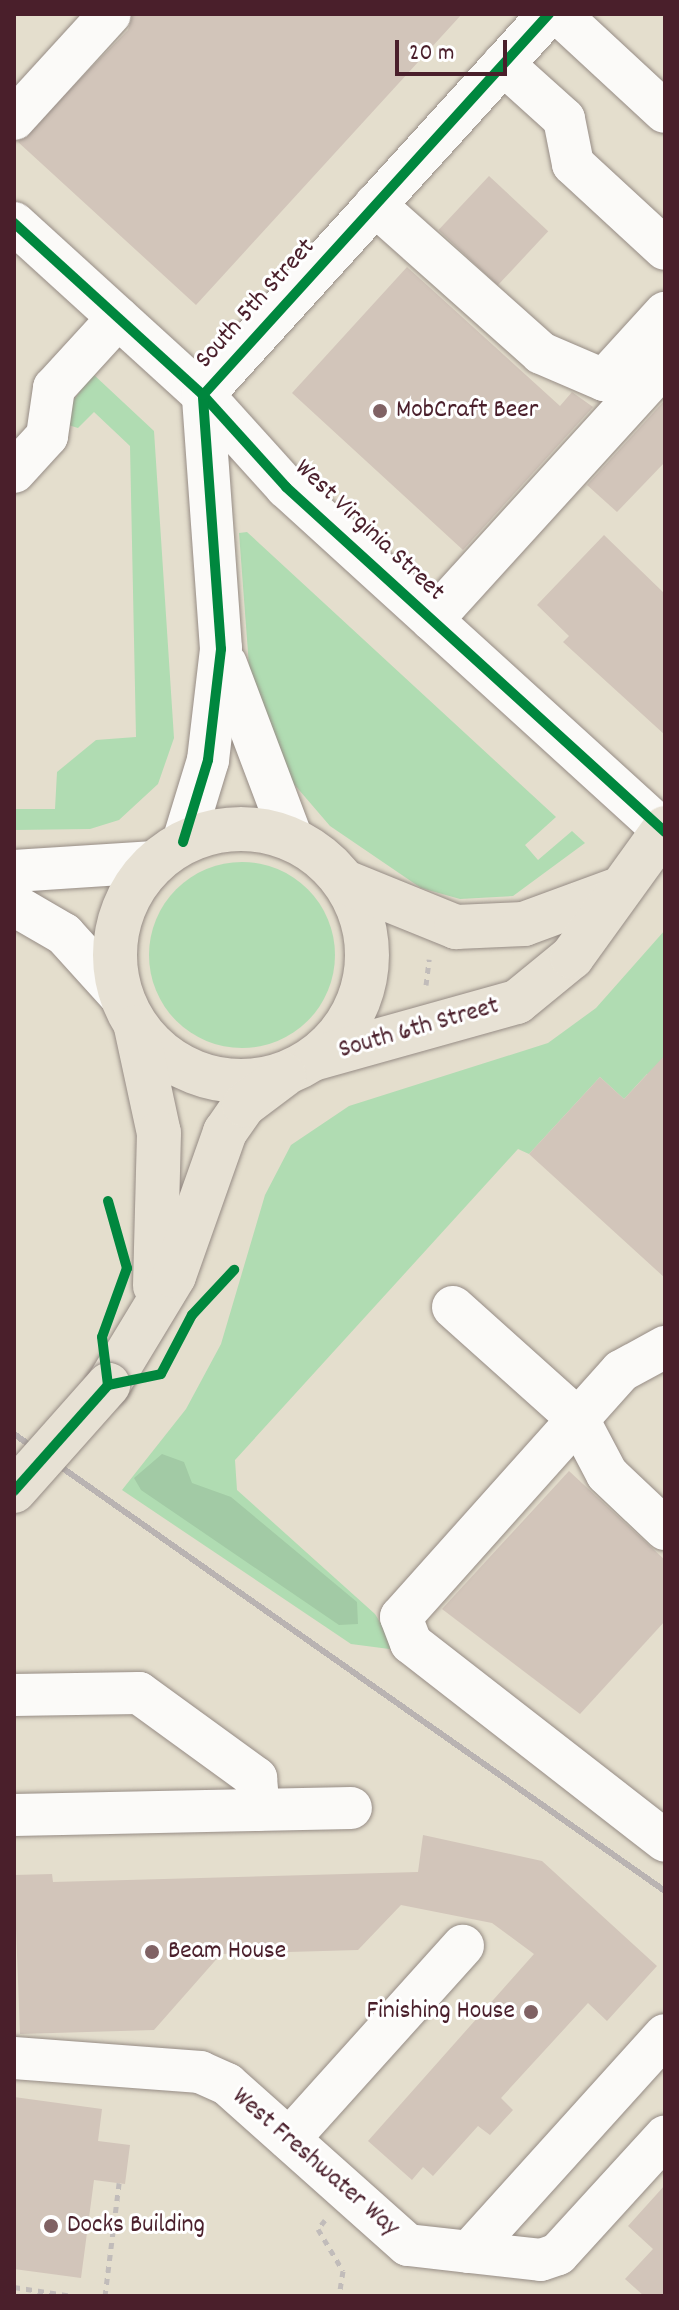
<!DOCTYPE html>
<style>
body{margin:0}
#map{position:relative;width:679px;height:2310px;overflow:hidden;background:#e4decd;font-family:Dekko,sans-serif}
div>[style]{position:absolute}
.green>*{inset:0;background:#b0dcb2}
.round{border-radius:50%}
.forest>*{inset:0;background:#a2caa5}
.building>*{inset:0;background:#d2c5ba;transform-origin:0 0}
.path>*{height:5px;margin-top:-2.5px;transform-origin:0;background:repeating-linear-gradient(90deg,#c1bcba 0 6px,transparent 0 12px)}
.roads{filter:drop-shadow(0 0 2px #968c85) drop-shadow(0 0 2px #968c85)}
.minor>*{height:42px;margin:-21px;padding:0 21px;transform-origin:21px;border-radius:21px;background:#fbfaf8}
.major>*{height:44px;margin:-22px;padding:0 22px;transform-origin:22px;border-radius:22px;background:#e7e1d4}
.major>.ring{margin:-22px;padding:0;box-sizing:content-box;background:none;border:44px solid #e7e1d4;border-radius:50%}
.rail>*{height:6px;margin:-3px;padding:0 3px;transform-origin:3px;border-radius:3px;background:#b9b3b2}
.bridges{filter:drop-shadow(0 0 2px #968c85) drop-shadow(0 0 2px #968c85)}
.major-bridge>*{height:44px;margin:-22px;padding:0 22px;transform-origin:22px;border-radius:22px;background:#e7e1d4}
.cycleway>*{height:10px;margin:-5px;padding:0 5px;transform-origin:5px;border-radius:5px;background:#00873e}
.dots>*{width:22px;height:22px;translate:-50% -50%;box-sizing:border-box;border:4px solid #fff;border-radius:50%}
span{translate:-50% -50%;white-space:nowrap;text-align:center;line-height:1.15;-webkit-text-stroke:6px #fff;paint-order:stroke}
.street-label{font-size:26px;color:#4a1f2b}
.poi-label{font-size:26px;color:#4a1f2b}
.left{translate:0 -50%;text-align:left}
.right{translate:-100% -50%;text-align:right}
.frame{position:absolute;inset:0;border:16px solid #4a1f2b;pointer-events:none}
.scale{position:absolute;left:395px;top:40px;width:112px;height:36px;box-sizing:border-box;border:4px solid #4a1f2b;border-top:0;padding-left:10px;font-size:24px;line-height:28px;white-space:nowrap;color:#4a1f2b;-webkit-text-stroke:6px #fff;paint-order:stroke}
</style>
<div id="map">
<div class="green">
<div style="clip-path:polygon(93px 374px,154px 431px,174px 738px,158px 784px,119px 820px,90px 829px,14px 830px,14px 809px,55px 809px,57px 772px,96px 740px,136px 737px,130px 446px,94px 412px,78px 428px,68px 425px,72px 402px)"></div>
<div style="clip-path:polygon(247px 532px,556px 817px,525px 845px,538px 860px,572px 831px,585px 843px,513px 896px,460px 899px,421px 888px,330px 826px,287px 776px,250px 679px,239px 533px)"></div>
<div class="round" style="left:149px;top:862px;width:186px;height:186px"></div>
<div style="clip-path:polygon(665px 930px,665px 1073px,647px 1074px,624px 1099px,600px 1077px,529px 1154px,518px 1149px,235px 1460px,237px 1490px,375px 1614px,397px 1650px,351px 1644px,122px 1490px,186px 1409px,221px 1344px,265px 1195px,291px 1145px,349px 1106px,548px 1043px,596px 1008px)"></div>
</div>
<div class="forest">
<div style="clip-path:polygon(162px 1454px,184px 1462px,192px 1483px,231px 1497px,357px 1602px,358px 1624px,339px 1625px,141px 1490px,134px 1478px)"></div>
</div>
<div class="building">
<div style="clip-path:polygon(133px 14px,462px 14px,196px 305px,18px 142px,128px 30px)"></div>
<div style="left:489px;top:176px;width:81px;height:74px;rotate:43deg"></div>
<div style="clip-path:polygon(407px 267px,560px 406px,572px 392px,593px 407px,463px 550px,292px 393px)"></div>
<div style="clip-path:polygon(665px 400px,665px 462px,617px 512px,587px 485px)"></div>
<div style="clip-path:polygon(604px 535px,665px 594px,665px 735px,563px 642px,569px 636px,537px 605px)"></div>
<div style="clip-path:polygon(665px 1055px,665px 1278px,529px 1154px,600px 1077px,624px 1099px)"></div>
<div style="clip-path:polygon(569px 1471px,665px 1560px,665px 1621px,580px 1714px,442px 1609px)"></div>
<div style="clip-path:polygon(423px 1835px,542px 1861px,657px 1966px,607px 2021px,588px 2003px,501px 2098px,513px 2110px,490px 2135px,478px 2126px,433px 2176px,423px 2167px,412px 2180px,368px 2141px,534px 1954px,492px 1923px,401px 1905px,358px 1950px,221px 1954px,154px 2030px,20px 2034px,14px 1875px,52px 1874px,53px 1882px,418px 1872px)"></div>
<div style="clip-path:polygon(14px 2097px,102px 2109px,98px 2141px,130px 2145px,125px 2184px,94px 2180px,81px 2278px,14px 2269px)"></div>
<div style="clip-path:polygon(665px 2185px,665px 2296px,644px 2296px,625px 2279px,653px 2249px,628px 2226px)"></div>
</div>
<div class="path">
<div style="left:426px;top:985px;width:26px;rotate:-83deg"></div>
<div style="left:325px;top:2220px;width:11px;rotate:128deg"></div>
<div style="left:318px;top:2229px;width:49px;rotate:59.2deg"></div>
<div style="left:343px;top:2271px;width:25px;rotate:99deg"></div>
<div style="left:14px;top:2287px;width:59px;rotate:8.8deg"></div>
<div style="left:105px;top:2296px;width:114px;rotate:-82.9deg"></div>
</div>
<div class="roads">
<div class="minor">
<div style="left:559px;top:14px;width:144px;rotate:42.8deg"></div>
<div style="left:503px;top:64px;width:82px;rotate:42deg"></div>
<div style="left:564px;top:119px;width:46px;rotate:78.7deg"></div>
<div style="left:573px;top:164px;width:125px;rotate:42.7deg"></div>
<div style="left:14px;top:119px;width:142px;rotate:-47.6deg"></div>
<div style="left:375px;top:205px;width:222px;rotate:41.7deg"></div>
<div style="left:541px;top:353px;width:69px;rotate:23.2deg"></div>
<div style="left:604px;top:380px;width:91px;rotate:-47.7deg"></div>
<div style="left:14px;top:223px;width:256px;rotate:42.3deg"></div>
<div style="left:203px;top:395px;width:124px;rotate:47.9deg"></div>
<div style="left:286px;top:487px;width:513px;rotate:42.31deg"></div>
<div style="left:14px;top:472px;width:49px;rotate:-47.5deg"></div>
<div style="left:47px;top:436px;width:49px;rotate:-81.7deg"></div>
<div style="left:54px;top:388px;width:95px;rotate:-47.6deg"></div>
<div style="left:432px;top:620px;width:346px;rotate:-47.7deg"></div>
<div style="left:226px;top:664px;width:187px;rotate:69.3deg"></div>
<div style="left:183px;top:842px;width:86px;rotate:-73deg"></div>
<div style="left:208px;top:760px;width:112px;rotate:-83.3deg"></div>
<div style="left:221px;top:649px;width:255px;rotate:-94.1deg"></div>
<div style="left:203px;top:395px;width:515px;rotate:-47.76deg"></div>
<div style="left:14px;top:871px;width:141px;rotate:-3.7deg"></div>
<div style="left:14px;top:905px;width:58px;rotate:30.1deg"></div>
<div style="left:64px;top:934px;width:86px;rotate:47.8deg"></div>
<div style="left:453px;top:1307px;width:168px;rotate:41.9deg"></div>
<div style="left:578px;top:1419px;width:62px;rotate:62.2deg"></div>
<div style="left:607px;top:1474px;width:80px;rotate:43.5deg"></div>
<div style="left:665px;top:1347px;width:50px;rotate:151.4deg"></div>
<div style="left:621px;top:1371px;width:330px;rotate:131.8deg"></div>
<div style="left:401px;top:1617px;width:28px;rotate:69deg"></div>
<div style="left:411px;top:1643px;width:322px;rotate:37.9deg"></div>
<div style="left:14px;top:1695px;width:125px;rotate:-0.9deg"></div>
<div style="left:139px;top:1693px;width:145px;rotate:36deg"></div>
<div style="left:256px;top:1778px;width:32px;rotate:85deg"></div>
<div style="left:14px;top:1815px;width:337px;rotate:-1.2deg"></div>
<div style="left:14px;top:2058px;width:187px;rotate:4.3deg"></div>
<div style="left:200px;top:2072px;width:30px;rotate:24deg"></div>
<div style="left:227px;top:2084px;width:242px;rotate:41.7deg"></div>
<div style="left:408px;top:2245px;width:61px;rotate:6.5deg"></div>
<div style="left:469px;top:2252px;width:292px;rotate:-47.9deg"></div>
<div style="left:289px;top:2139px;width:260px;rotate:-48deg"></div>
<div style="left:469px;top:2252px;width:72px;rotate:6.3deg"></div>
<div style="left:541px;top:2260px;width:18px;rotate:-19deg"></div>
<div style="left:558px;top:2254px;width:159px;rotate:-47.6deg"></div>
</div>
<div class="major">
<div class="ring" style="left:115px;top:829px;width:208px;height:208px"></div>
<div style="left:345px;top:882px;width:120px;rotate:22.1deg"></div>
<div style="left:456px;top:927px;width:68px;rotate:-2.5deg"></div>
<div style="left:524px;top:924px;width:95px;rotate:-20.3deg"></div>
<div style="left:136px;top:1027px;width:108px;rotate:77.8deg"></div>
<div style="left:159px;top:1133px;width:153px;rotate:91.5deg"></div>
<div style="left:316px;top:1058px;width:209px;rotate:-15.6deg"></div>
<div style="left:517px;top:1002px;width:71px;rotate:-39.3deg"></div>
<div style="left:572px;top:957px;width:159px;rotate:-54.2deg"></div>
<div style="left:108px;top:1385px;width:127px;rotate:-58.8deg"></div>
<div style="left:174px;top:1276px;width:153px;rotate:-70.5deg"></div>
<div style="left:225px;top:1132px;width:33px;rotate:-55deg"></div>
<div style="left:244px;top:1105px;width:50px;rotate:-36.9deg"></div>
</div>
</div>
<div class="rail">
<div style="left:14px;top:1434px;width:795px;rotate:35.07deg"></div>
</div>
<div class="bridges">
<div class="major-bridge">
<div style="left:14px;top:1491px;width:142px;rotate:-48.4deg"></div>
</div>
</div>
<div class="cycleway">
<div style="left:14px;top:223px;width:256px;rotate:42.3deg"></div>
<div style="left:203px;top:395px;width:124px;rotate:47.9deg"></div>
<div style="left:286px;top:487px;width:513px;rotate:42.31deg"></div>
<div style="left:183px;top:842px;width:86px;rotate:-73deg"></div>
<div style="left:208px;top:760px;width:112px;rotate:-83.3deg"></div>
<div style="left:221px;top:649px;width:255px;rotate:-94.1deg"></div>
<div style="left:203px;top:395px;width:515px;rotate:-47.76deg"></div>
<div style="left:108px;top:1201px;width:70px;rotate:74.2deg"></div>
<div style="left:127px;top:1268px;width:73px;rotate:109.9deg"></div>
<div style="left:102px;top:1337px;width:48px;rotate:82.9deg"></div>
<div style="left:108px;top:1385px;width:54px;rotate:-11.7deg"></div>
<div style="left:161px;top:1374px;width:67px;rotate:-62.3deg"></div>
<div style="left:192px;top:1315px;width:62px;rotate:-47deg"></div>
<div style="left:14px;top:1491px;width:142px;rotate:-48.4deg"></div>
</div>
<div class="dots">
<div style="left:380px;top:411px;background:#806264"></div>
<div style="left:152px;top:1952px;background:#806264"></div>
<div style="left:531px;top:2012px;background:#806264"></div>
<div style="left:51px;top:2226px;background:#806264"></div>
</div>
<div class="street-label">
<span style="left:256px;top:304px;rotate:-48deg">South 5th Street</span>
<span style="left:369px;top:531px;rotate:43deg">West Virginia Street</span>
<span style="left:419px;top:1029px;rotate:-16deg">South 6th Street</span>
<span style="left:315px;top:2163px;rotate:41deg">West Freshwater Way</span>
</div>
<div class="poi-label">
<span class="left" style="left:396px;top:411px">MobCraft Beer</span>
<span class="left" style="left:168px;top:1952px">Beam House</span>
<span class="right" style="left:515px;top:2012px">Finishing House</span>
<span class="left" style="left:67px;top:2226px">Docks Building</span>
</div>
<div class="frame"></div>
<div class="scale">20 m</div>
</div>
